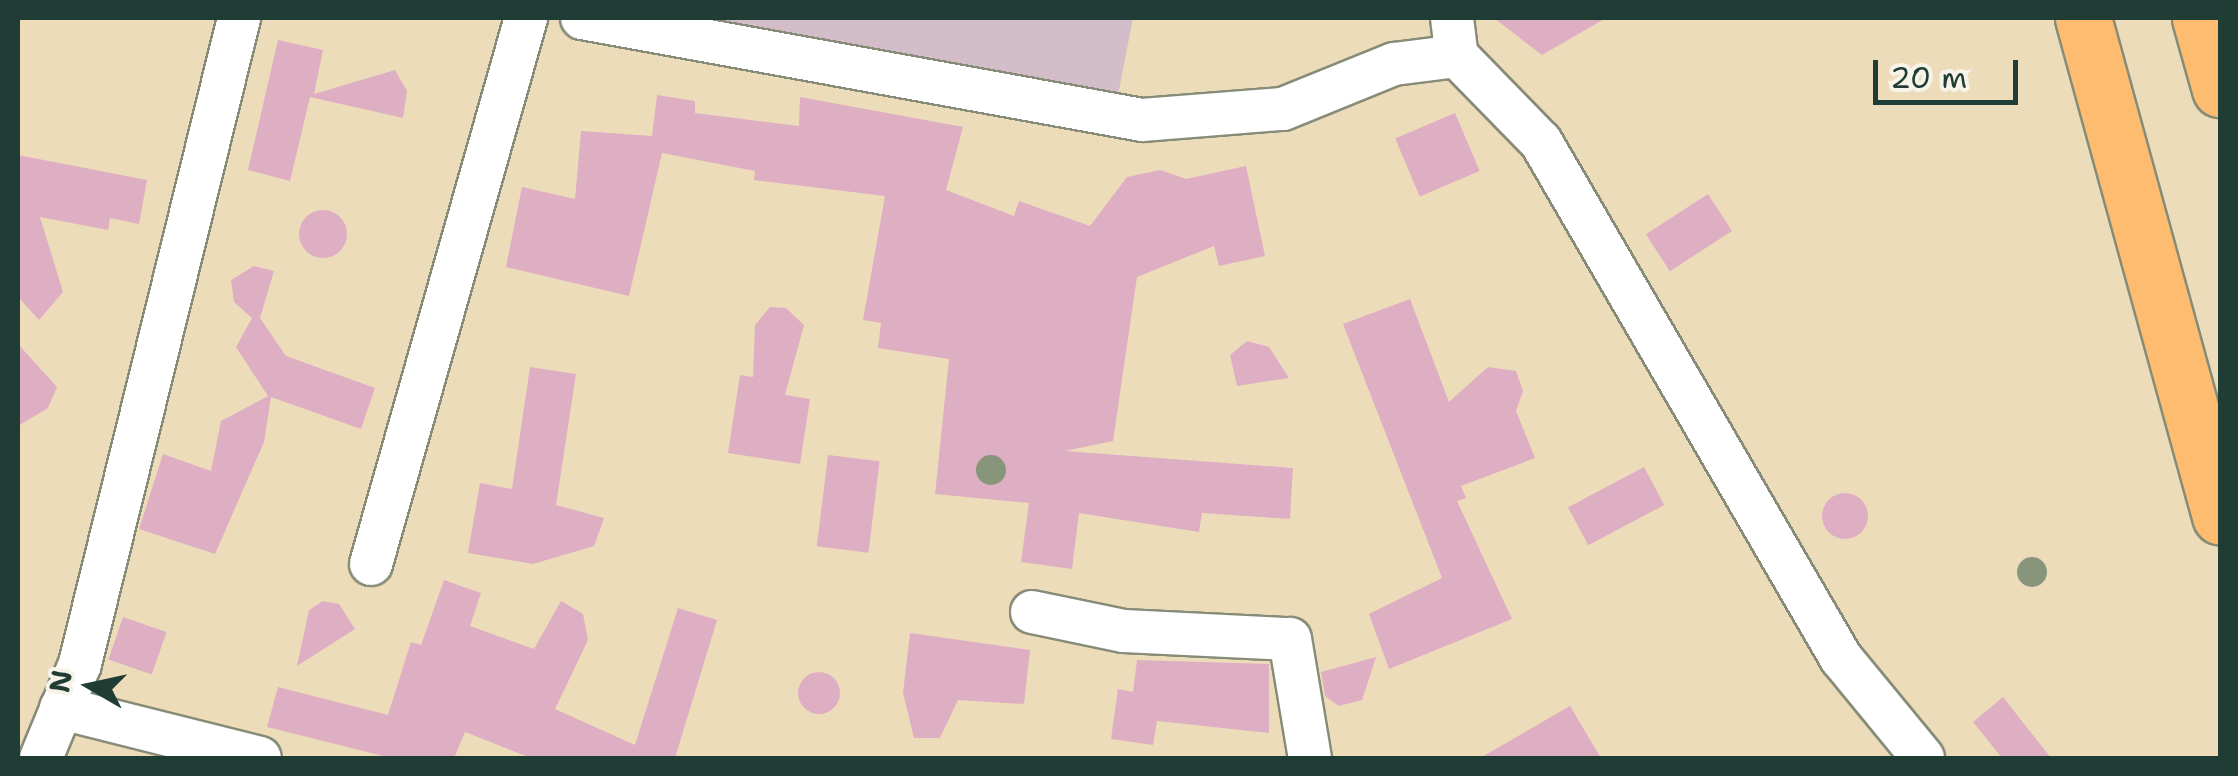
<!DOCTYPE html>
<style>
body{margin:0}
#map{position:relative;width:2238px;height:776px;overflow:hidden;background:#eddcba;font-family:"Shantell Sans",sans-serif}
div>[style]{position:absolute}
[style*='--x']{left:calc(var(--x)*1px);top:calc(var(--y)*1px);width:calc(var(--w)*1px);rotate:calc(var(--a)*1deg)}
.industrial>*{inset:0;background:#d2bdc8}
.building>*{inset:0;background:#deaec3;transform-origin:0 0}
.round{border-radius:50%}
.roads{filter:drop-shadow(2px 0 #868c77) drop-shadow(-2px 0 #868c77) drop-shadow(0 2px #868c77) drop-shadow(0 -2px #868c77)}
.minor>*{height:42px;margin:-21px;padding:0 21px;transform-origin:21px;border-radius:21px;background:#fff}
.primary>*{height:55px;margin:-27.5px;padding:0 27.5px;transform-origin:27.5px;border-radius:27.5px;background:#fdbc70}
.trees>*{width:30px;height:30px;margin:-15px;border-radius:50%;background:#87957a}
span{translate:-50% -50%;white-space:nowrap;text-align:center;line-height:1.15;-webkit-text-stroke:8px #f7f3e8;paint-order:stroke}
.frame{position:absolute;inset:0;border:20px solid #1f3d34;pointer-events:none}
.north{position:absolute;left:40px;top:636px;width:100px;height:100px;-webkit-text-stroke:8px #f7f3e8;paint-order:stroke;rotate:279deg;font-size:28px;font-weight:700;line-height:40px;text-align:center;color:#1f3d34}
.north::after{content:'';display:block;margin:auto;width:35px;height:45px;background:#1f3d34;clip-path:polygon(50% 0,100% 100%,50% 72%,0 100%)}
.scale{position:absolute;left:1873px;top:60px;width:145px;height:45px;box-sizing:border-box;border:5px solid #1f3d34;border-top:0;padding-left:12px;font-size:30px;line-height:35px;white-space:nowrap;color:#1f3d34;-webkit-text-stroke:8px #f7f3e8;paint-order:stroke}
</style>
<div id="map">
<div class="industrial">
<div style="clip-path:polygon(680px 18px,1133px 18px,1117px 100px)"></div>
</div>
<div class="building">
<div style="clip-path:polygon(1494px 18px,1606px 18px,1542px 55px)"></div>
<div style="clip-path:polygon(278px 40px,323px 50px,314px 94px,395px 70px,407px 91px,403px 118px,310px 97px,290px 181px,248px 170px)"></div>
<div style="clip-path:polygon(657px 95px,695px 101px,695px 113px,799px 126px,800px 97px,963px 127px,946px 190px,1014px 216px,1019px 201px,1090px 226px,1127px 177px,1160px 170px,1186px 179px,1246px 166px,1265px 256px,1219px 266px,1214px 246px,1137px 277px,1113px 441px,1065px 451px,1293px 468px,1290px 519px,1202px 513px,1199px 532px,1079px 513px,1072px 569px,1021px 562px,1029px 503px,935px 494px,949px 359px,878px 348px,881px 323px,863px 320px,885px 196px,754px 180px,755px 171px,662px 153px,629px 296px,506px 267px,522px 187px,575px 199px,581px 131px,652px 136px)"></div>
<div style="left:1455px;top:113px;width:63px;height:65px;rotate:67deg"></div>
<div style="clip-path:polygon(18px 155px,147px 180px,139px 224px,110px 218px,108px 230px,40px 217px,63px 292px,39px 320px,18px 297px)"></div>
<div style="left:1708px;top:194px;width:44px;height:74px;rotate:57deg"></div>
<div class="round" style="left:299px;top:210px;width:48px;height:48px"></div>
<div style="clip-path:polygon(254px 266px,274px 271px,260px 318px,286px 356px,375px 388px,361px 429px,271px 397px,264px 442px,215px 554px,139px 529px,163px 454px,211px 471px,221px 421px,268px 396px,236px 347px,252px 318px,234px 302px,231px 280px)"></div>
<div style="clip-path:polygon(1410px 299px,1449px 402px,1488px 367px,1516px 371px,1523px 391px,1516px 411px,1535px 458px,1461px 486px,1466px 498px,1457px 501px,1512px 619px,1389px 669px,1369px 614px,1442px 578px,1343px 324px)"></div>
<div style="clip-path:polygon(770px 307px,786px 308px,804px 325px,785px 395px,810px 399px,800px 464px,728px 453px,740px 375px,753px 377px,755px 325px)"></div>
<div style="clip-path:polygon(1247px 341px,1269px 347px,1289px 378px,1237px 386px,1230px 355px)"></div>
<div style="clip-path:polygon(18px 344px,57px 387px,48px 408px,18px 426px)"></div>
<div style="clip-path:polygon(530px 367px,576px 374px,556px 505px,604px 518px,594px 546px,533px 564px,468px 553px,480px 483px,512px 489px)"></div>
<div style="left:828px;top:455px;width:52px;height:92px;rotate:7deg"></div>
<div style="left:1644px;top:467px;width:43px;height:86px;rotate:62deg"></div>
<div class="round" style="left:1822px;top:493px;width:46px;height:46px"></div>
<div style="clip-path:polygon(444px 580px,481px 593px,470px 626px,534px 649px,561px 601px,583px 614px,588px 640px,555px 709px,635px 745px,678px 608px,717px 620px,675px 758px,531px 758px,465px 732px,454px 758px,391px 758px,267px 727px,278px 687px,388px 715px,411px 642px,421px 645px)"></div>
<div style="clip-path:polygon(323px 601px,339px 604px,355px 629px,297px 666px,309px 610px)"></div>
<div style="left:123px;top:617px;width:46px;height:45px;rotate:19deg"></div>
<div style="clip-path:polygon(910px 633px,1030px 650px,1024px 704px,958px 700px,940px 738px,914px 738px,903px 693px)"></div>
<div style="clip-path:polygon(1376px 657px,1362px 700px,1339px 706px,1325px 696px,1321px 672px)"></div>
<div style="clip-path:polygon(1137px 660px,1269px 664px,1269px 733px,1157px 721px,1153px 745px,1111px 739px,1118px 689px,1133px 692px)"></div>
<div class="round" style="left:798px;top:672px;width:42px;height:42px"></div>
<div style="clip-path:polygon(2003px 697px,2051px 758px,2002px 758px,1973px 722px)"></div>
<div style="clip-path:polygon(1570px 706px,1601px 758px,1480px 758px)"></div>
</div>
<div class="roads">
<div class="minor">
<div style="--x:582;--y:18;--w:569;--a:10.32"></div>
<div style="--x:1142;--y:120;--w:141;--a:-4.5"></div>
<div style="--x:1283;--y:109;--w:120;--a:-22.1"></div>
<div style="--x:1394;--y:64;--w:64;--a:-7.2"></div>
<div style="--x:1457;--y:56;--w:120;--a:45.7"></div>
<div style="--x:1541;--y:142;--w:597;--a:59.83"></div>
<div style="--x:1841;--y:658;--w:129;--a:50.6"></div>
<div style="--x:1452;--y:18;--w:38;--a:83"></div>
<div style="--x:371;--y:564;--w:568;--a:-74.15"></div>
<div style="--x:1032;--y:612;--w:94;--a:11.7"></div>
<div style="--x:1124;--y:631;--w:166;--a:2.8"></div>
<div style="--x:1290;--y:639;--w:121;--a:80.5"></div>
<div style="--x:61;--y:708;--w:205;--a:14.1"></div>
<div style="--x:41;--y:758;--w:102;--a:-67.5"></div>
<div style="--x:80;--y:664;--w:665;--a:-76.17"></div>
</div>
<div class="primary">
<div style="--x:2083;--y:18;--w:517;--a:74.62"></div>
<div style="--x:2200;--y:18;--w:74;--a:74.3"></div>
</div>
</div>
<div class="trees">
<div style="left:991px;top:470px"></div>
<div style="left:2032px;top:572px"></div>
</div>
<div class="frame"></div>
<div class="north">N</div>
<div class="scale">20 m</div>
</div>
